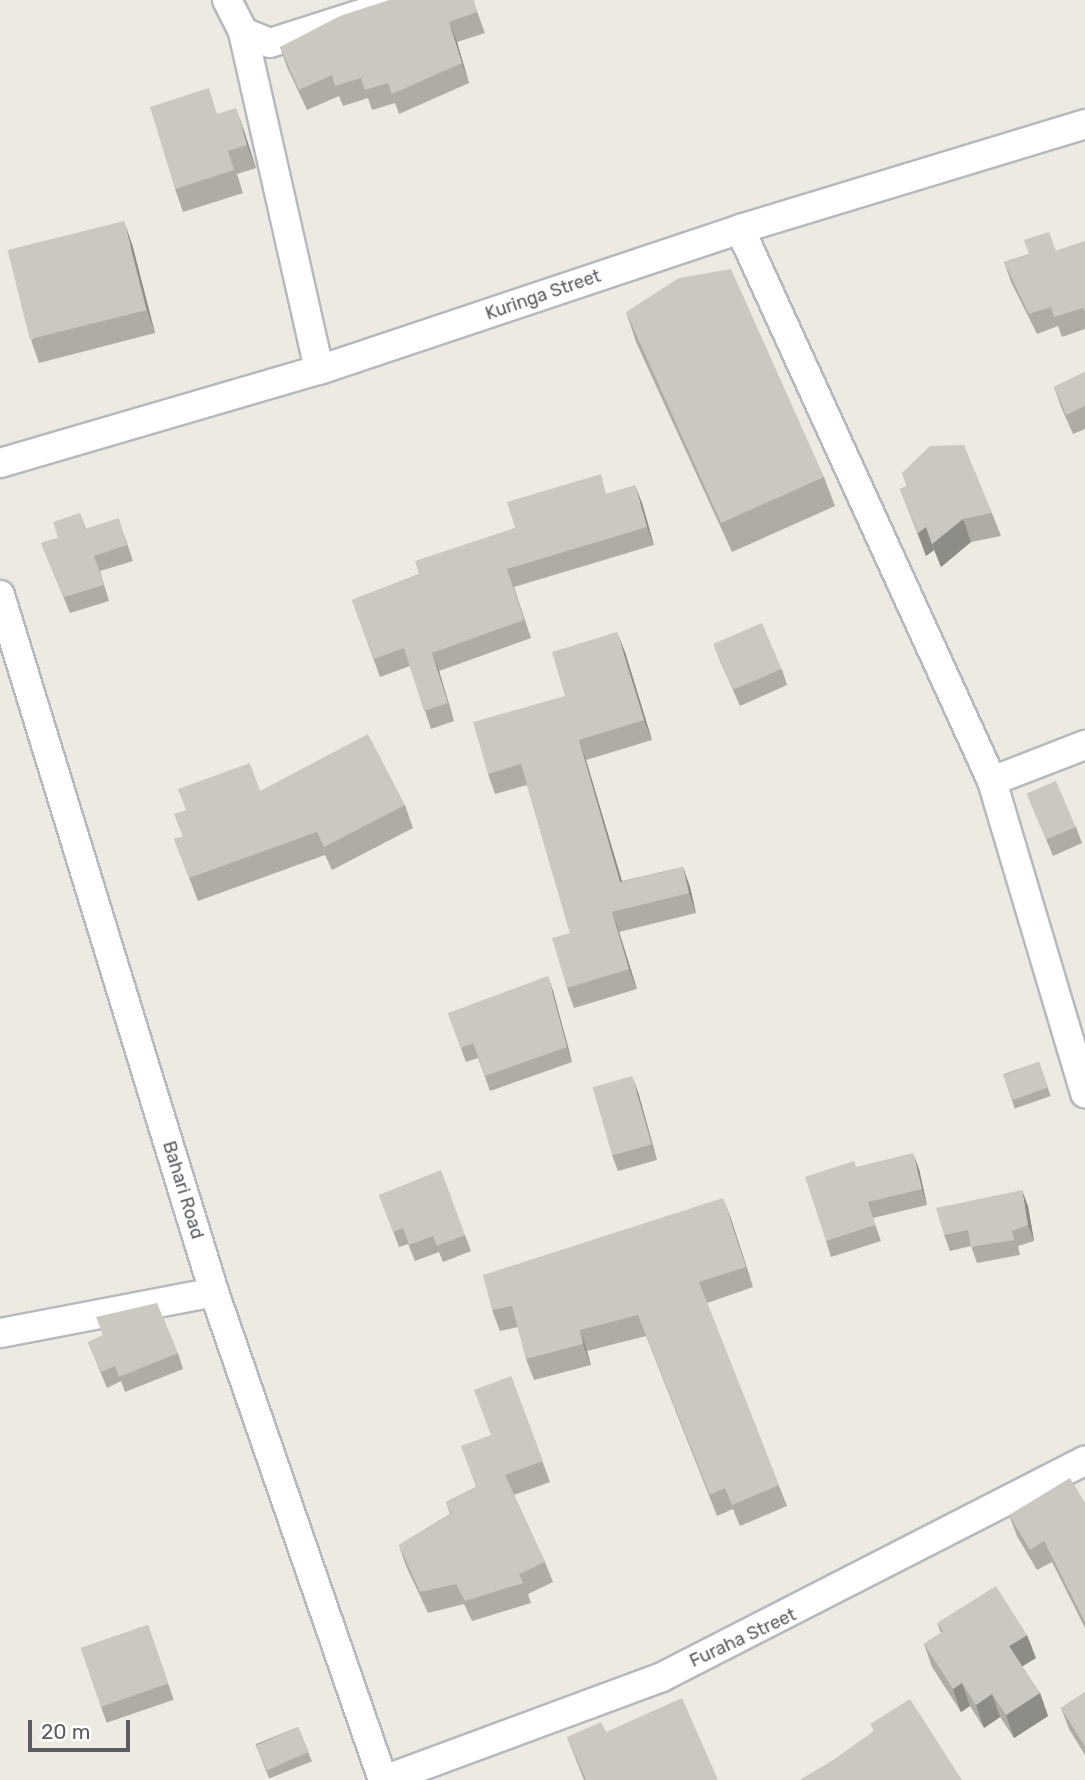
<!DOCTYPE html>
<style>
body{margin:0}
#map{position:relative;width:1085px;height:1780px;overflow:hidden;background:#edebe1;font-family:Rubik,sans-serif}
div>[style]{position:absolute}
[style*='--x']{left:calc(var(--x)*1px);top:calc(var(--y)*1px);width:calc(var(--w)*1px);rotate:calc(var(--a)*1deg)}
.roads{filter:drop-shadow(2px 0 #b6b9be) drop-shadow(-2px 0 #b6b9be) drop-shadow(0 2px #b6b9be) drop-shadow(0 -2px #b6b9be)}
.street>*{height:28px;margin:-14px;padding:0 14px;transform-origin:14px;border-radius:14px;background:#fff}
.wall>*{inset:0;background:#aeaca5;transform-origin:0 0}
.shaded-wall>*{inset:0;background:#8d8c86}
.building>*{inset:0;background:#cac8c0;transform-origin:0 0}
span{translate:-50% -50%;white-space:nowrap;text-align:center;line-height:1.15;-webkit-text-stroke:6px #fff;paint-order:stroke}
.street-label{font-size:18px;color:#595d62}
.scale{position:absolute;left:28px;top:1720px;width:102px;height:32px;box-sizing:border-box;border:4px solid #595d62;border-top:0;padding-left:9px;font-size:21px;line-height:24px;white-space:nowrap;color:#595d62;-webkit-text-stroke:5px #fff;paint-order:stroke}
</style>
<div id="map">
<div class="roads">
<div class="street">
<div style="--x:227;--y:0;--w:36;--a:63"></div>
<div style="--x:243;--y:32;--w:29;--a:22"></div>
<div style="--x:270;--y:43;--w:142;--a:-17.7"></div>
<div style="--x:243;--y:32;--w:346;--a:77.3"></div>
<div style="--x:740;--y:229;--w:607;--a:65.46"></div>
<div style="--x:992;--y:781;--w:326;--a:73.4"></div>
<div style="--x:0;--y:463;--w:332;--a:-16.3"></div>
<div style="--x:319;--y:370;--w:444;--a:-18.5"></div>
<div style="--x:740;--y:229;--w:361;--a:-16.9"></div>
<div style="--x:0;--y:595;--w:729;--a:72.93"></div>
<div style="--x:214;--y:1292;--w:516;--a:70.9"></div>
<div style="--x:992;--y:781;--w:100;--a:-21.2"></div>
<div style="--x:0;--y:1333;--w:218;--a:-10.8"></div>
<div style="--x:384;--y:1780;--w:296;--a:-20.3"></div>
<div style="--x:662;--y:1677;--w:475;--a:-27.1"></div>
</div>
</div>
<div class="wall">
<div style="clip-path:polygon(473px 0,485px 33px,457px 42px,469px 83px,399px 114px,395px 103px,372px 110px,368px 98px,343px 106px,339px 96px,307px 110px,287px 67px,280px 47px)"></div>
<div style="clip-path:polygon(218px 113px,244px 131px,256px 168px,237px 174px,243px 193px,183px 212px,175px 189px)"></div>
<div style="clip-path:polygon(1085px 241px,1085px 329px,1062px 337px,1058px 326px,1037px 334px,1011px 282px,1004px 262px,1029px 254px,1056px 251px)"></div>
<div style="clip-path:polygon(132px 244px,155px 333px,39px 363px,31px 340px)"></div>
<div style="clip-path:polygon(626px 312px,824px 477px,835px 506px,732px 552px,636px 342px)"></div>
<div style="clip-path:polygon(1085px 372px,1085px 429px,1073px 434px,1061px 407px,1054px 387px)"></div>
<div style="clip-path:polygon(902px 473px,992px 513px,1001px 536px,971px 542px,941px 567px,934px 550px,926px 556px,900px 489px,907px 486px)"></div>
<div style="clip-path:polygon(608px 494px,642px 503px,654px 545px,514px 587px,531px 638px,439px 671px,454px 721px,431px 729px,410px 666px,380px 677px,352px 600px,419px 574px,515px 528px)"></div>
<div style="clip-path:polygon(80px 513px,86px 529px,124px 534px,133px 561px,100px 571px,109px 601px,70px 613px,41px 543px,58px 538px)"></div>
<div style="clip-path:polygon(714px 645px,782px 669px,787px 685px,740px 706px,720px 661px)"></div>
<div style="clip-path:polygon(625px 652px,652px 740px,586px 760px,622px 881px,683px 867px,690px 887px,696px 913px,619px 932px,637px 989px,574px 1008px,567px 988px,570px 933px,527px 785px,495px 794px,488px 774px,565px 696px)"></div>
<div style="clip-path:polygon(260px 791px,405px 805px,413px 828px,332px 870px,325px 855px,198px 901px,174px 839px,182px 837px)"></div>
<div style="clip-path:polygon(1027px 794px,1076px 827px,1082px 843px,1053px 856px)"></div>
<div style="clip-path:polygon(553px 991px,572px 1062px,490px 1091px,478px 1058px,466px 1062px,448px 1013px)"></div>
<div style="left:1039px;top:1062px;width:36px;height:38px;rotate:71deg"></div>
<div style="clip-path:polygon(638px 1092px,657px 1160px,618px 1171px,612px 1155px)"></div>
<div style="clip-path:polygon(856px 1167px,919px 1169px,927px 1205px,873px 1218px,881px 1241px,831px 1257px,826px 1241px)"></div>
<div style="clip-path:polygon(379px 1195px,465px 1235px,471px 1251px,443px 1262px,439px 1252px,415px 1261px,408px 1244px,399px 1247px)"></div>
<div style="clip-path:polygon(1028px 1206px,1034px 1241px,1018px 1246px,1020px 1255px,977px 1263px,971px 1246px,950px 1251px,944px 1235px)"></div>
<div style="clip-path:polygon(731px 1219px,753px 1287px,707px 1303px,787px 1506px,740px 1526px,733px 1509px,717px 1516px,646px 1336px,587px 1351px,591px 1365px,534px 1380px,526px 1359px,518px 1327px,500px 1331px,492px 1310px)"></div>
<div style="clip-path:polygon(88px 1342px,178px 1353px,183px 1369px,125px 1392px,121px 1381px,107px 1388px)"></div>
<div style="clip-path:polygon(511px 1376px,550px 1482px,514px 1495px,545px 1562px,553px 1582px,528px 1594px,531px 1603px,472px 1621px,464px 1604px,428px 1613px,406px 1566px,399px 1545px,450px 1514px,446px 1502px,476px 1487px,491px 1435px)"></div>
<div style="clip-path:polygon(1085px 1503px,1085px 1628px,1052px 1562px,1037px 1570px,1017px 1536px,1009px 1515px)"></div>
<div style="clip-path:polygon(937px 1623px,1036px 1658px,1022px 1666px,1040px 1693px,1048px 1716px,1014px 1738px,1000px 1717px,984px 1728px,970px 1706px,961px 1712px,932px 1667px,924px 1644px,941px 1633px)"></div>
<div style="left:148px;top:1625px;width:79px;height:71px;rotate:71deg"></div>
<div style="clip-path:polygon(1085px 1692px,1085px 1755px,1069px 1729px,1061px 1708px)"></div>
<div style="left:298px;top:1727px;width:37px;height:46px;rotate:68deg"></div>
<div style="clip-path:polygon(606px 1732px,718px 1780px,584px 1780px,567px 1737px)"></div>
</div>
<div class="shaded-wall">
<div style="clip-path:polygon(449px 22px,457px 42px,469px 83px,462px 63px)"></div>
<div style="clip-path:polygon(236px 108px,244px 131px,256px 168px,247px 145px)"></div>
<div style="clip-path:polygon(124px 221px,132px 244px,155px 333px,147px 310px)"></div>
<div style="clip-path:polygon(635px 485px,642px 503px,654px 545px,647px 527px)"></div>
<div style="clip-path:polygon(963px 519px,971px 542px,941px 567px,932px 544px)"></div>
<div style="clip-path:polygon(926px 527px,934px 550px,926px 556px,918px 533px)"></div>
<div style="clip-path:polygon(617px 632px,625px 652px,652px 740px,644px 720px)"></div>
<div style="clip-path:polygon(432px 653px,439px 671px,454px 721px,448px 703px)"></div>
<div style="clip-path:polygon(579px 740px,586px 760px,628px 902px,620px 882px)"></div>
<div style="clip-path:polygon(683px 867px,690px 887px,696px 913px,689px 893px)"></div>
<div style="clip-path:polygon(612px 912px,619px 932px,637px 989px,629px 969px)"></div>
<div style="clip-path:polygon(548px 976px,553px 991px,572px 1062px,567px 1047px)"></div>
<div style="clip-path:polygon(632px 1076px,638px 1092px,657px 1160px,652px 1144px)"></div>
<div style="clip-path:polygon(913px 1153px,919px 1169px,927px 1205px,922px 1189px)"></div>
<div style="clip-path:polygon(1022px 1190px,1028px 1206px,1034px 1241px,1028px 1225px)"></div>
<div style="clip-path:polygon(723px 1198px,731px 1219px,753px 1287px,746px 1267px)"></div>
<div style="clip-path:polygon(580px 1330px,587px 1351px,591px 1365px,583px 1344px)"></div>
<div style="clip-path:polygon(1027px 1635px,1036px 1658px,1018px 1669px,1009px 1646px)"></div>
<div style="clip-path:polygon(962px 1683px,970px 1706px,961px 1712px,953px 1689px)"></div>
<div style="clip-path:polygon(1040px 1693px,1048px 1716px,1014px 1738px,1006px 1715px)"></div>
<div style="clip-path:polygon(992px 1694px,1000px 1717px,984px 1728px,976px 1705px)"></div>
</div>
<div class="building">
<div style="clip-path:polygon(389px 0,473px 0,477px 12px,449px 22px,462px 63px,392px 94px,388px 83px,365px 90px,361px 78px,335px 86px,332px 75px,299px 90px,280px 47px,340px 16px)"></div>
<div style="clip-path:polygon(209px 88px,217px 114px,236px 108px,247px 145px,228px 151px,234px 170px,175px 189px,150px 107px)"></div>
<div style="left:124px;top:221px;width:92px;height:120px;rotate:76deg"></div>
<div style="clip-path:polygon(1049px 232px,1056px 251px,1085px 241px,1085px 312px,1083px 308px,1054px 317px,1051px 307px,1029px 314px,1004px 262px,1029px 254px,1024px 240px)"></div>
<div style="clip-path:polygon(731px 269px,824px 477px,721px 523px,626px 312px,679px 278px)"></div>
<div style="clip-path:polygon(1085px 372px,1085px 406px,1066px 415px,1054px 387px)"></div>
<div style="clip-path:polygon(964px 445px,992px 513px,963px 519px,932px 544px,926px 527px,918px 533px,900px 489px,908px 486px,902px 473px,930px 446px)"></div>
<div style="clip-path:polygon(601px 474px,606px 494px,635px 485px,647px 527px,507px 569px,524px 620px,432px 653px,448px 703px,424px 711px,404px 648px,374px 659px,352px 600px,419px 574px,415px 561px,515px 528px,507px 502px)"></div>
<div style="clip-path:polygon(80px 513px,85px 529px,119px 518px,127px 545px,94px 556px,104px 585px,64px 597px,41px 543px,58px 538px,53px 522px)"></div>
<div style="left:762px;top:623px;width:50px;height:53px;rotate:67deg"></div>
<div style="clip-path:polygon(617px 632px,644px 720px,579px 740px,620px 882px,683px 867px,689px 893px,612px 912px,629px 969px,567px 988px,552px 938px,570px 933px,521px 764px,488px 774px,473px 722px,565px 696px,552px 652px)"></div>
<div style="clip-path:polygon(368px 734px,405px 805px,324px 847px,317px 832px,189px 878px,174px 839px,183px 837px,174px 814px,186px 810px,178px 789px,250px 763px,260px 791px)"></div>
<div style="left:1056px;top:781px;width:50px;height:32px;rotate:67deg"></div>
<div style="clip-path:polygon(548px 976px,567px 1047px,485px 1076px,473px 1043px,461px 1048px,448px 1013px)"></div>
<div style="left:1039px;top:1062px;width:27px;height:38px;rotate:70deg"></div>
<div style="left:632px;top:1076px;width:71px;height:41px;rotate:74deg"></div>
<div style="clip-path:polygon(913px 1153px,922px 1189px,868px 1202px,875px 1225px,826px 1241px,805px 1177px,854px 1161px,856px 1167px)"></div>
<div style="clip-path:polygon(441px 1170px,465px 1235px,437px 1246px,433px 1236px,409px 1245px,403px 1228px,393px 1232px,379px 1195px)"></div>
<div style="clip-path:polygon(1022px 1190px,1028px 1225px,1012px 1231px,1014px 1240px,971px 1247px,968px 1230px,944px 1235px,936px 1208px)"></div>
<div style="clip-path:polygon(723px 1198px,746px 1267px,699px 1282px,779px 1485px,732px 1505px,725px 1488px,710px 1495px,638px 1315px,580px 1330px,583px 1344px,526px 1359px,512px 1306px,492px 1310px,483px 1275px)"></div>
<div style="clip-path:polygon(157px 1303px,178px 1353px,119px 1377px,115px 1366px,101px 1372px,88px 1342px,103px 1335px,96px 1317px)"></div>
<div style="clip-path:polygon(511px 1376px,543px 1461px,505px 1475px,545px 1562px,519px 1574px,523px 1583px,465px 1601px,456px 1584px,420px 1592px,399px 1545px,451px 1514px,446px 1502px,476px 1487px,461px 1446px,491px 1435px,474px 1390px)"></div>
<div style="clip-path:polygon(1070px 1478px,1085px 1503px,1085px 1622px,1044px 1541px,1030px 1550px,1009px 1515px)"></div>
<div style="clip-path:polygon(996px 1586px,1027px 1635px,1009px 1646px,1040px 1693px,1006px 1715px,992px 1694px,976px 1705px,962px 1683px,953px 1689px,924px 1644px,943px 1631px,937px 1623px)"></div>
<div style="left:148px;top:1625px;width:62px;height:71px;rotate:71deg"></div>
<div style="clip-path:polygon(1085px 1692px,1085px 1747px,1061px 1708px)"></div>
<div style="clip-path:polygon(682px 1698px,718px 1780px,586px 1780px,567px 1737px,601px 1722px,606px 1732px)"></div>
<div style="clip-path:polygon(910px 1699px,962px 1780px,800px 1780px,833px 1760px,874px 1731px,870px 1724px)"></div>
<div style="left:298px;top:1727px;width:27px;height:46px;rotate:66deg"></div>
</div>
<div class="street-label">
<span style="left:543px;top:295px;rotate:-19deg">Kuringa Street</span>
<span style="left:183px;top:1190px;rotate:73deg">Bahari Road</span>
<span style="left:743px;top:1638px;rotate:-25deg">Furaha Street</span>
</div>
<div class="scale">20 m</div>
</div>
